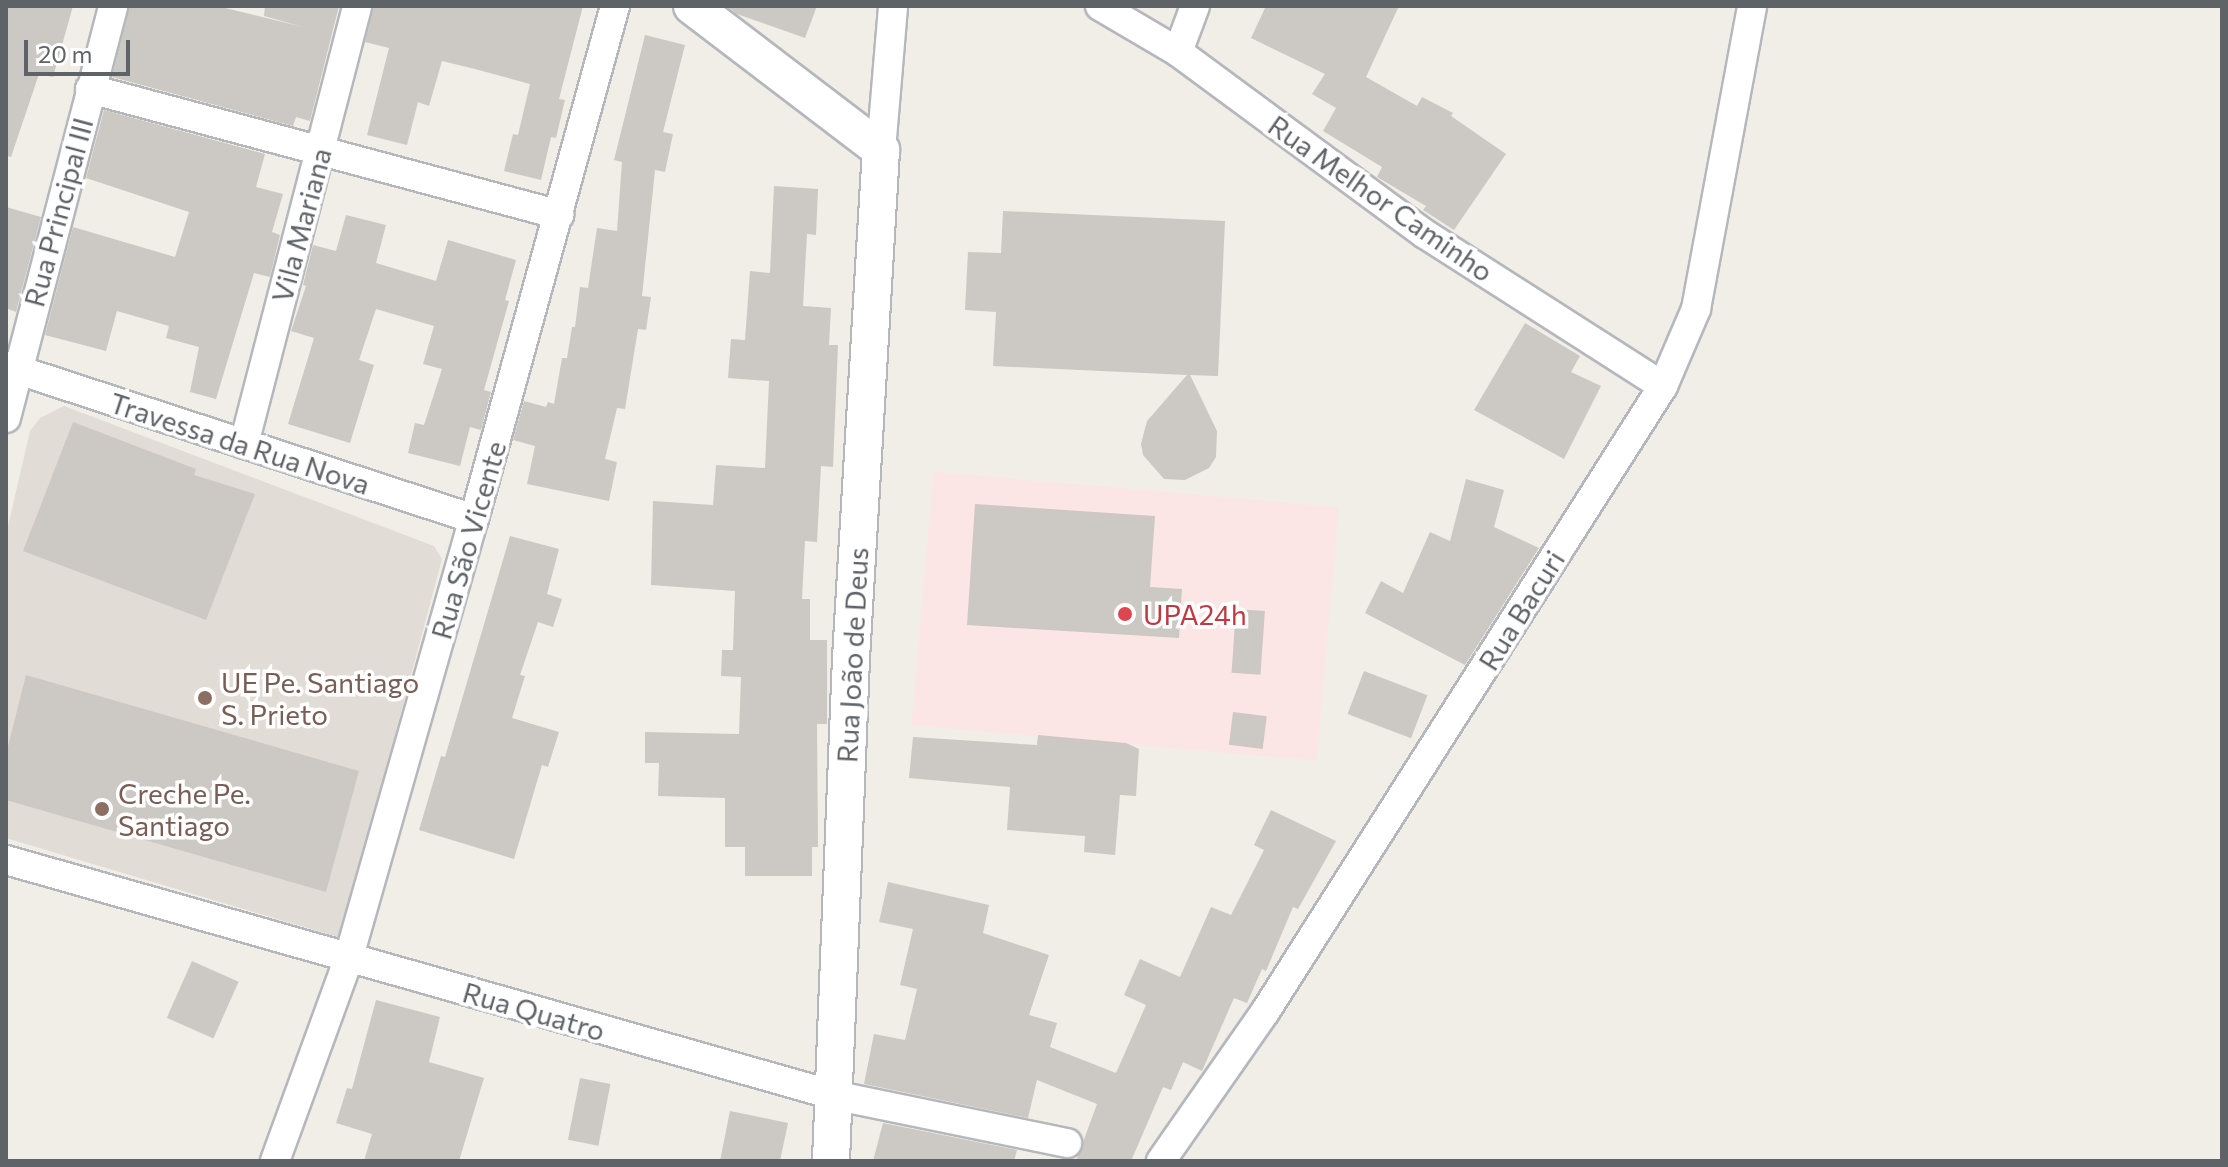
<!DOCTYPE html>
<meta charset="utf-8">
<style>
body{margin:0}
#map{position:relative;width:2228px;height:1167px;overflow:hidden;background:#f1ede7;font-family:Commissioner,sans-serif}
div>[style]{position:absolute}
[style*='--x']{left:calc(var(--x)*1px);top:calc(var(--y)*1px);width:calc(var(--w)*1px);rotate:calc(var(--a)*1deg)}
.education>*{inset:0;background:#e1dcd5}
.medical>*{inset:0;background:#fce5e5;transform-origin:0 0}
.building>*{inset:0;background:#ccc8c3;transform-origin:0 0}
.roads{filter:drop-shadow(2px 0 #b4b8bc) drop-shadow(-2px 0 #b4b8bc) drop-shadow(0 2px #b4b8bc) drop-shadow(0 -2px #b4b8bc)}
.minor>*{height:28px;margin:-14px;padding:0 14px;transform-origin:14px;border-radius:14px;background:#fff}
.tertiary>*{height:36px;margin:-18px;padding:0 18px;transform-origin:18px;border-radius:18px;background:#fff}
.dots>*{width:22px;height:22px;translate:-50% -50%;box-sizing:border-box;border:4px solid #fff;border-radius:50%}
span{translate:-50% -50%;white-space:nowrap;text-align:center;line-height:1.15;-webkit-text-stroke:7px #fff;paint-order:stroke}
.street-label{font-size:28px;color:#5e6367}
.health-label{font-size:28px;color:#be3a42}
.left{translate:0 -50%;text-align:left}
.education-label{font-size:28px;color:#785e54}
.frame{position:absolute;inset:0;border:8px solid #5e6367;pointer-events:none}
.scale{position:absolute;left:24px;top:40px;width:106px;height:36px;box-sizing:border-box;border:4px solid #5e6367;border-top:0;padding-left:10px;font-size:24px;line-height:28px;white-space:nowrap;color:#5e6367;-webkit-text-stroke:6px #fff;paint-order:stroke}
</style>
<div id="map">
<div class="education">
<div style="clip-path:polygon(64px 406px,434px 546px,442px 559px,341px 938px,6px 838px,6px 535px,30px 431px,40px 418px)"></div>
</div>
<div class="medical">
<div style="left:934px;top:472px;width:406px;height:254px;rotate:5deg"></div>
</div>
<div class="building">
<div style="clip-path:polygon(6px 6px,73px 6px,53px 77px,39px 74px,11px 157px,6px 156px)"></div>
<div style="clip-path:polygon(130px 6px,217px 6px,303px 27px,264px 16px,265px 6px,339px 6px,310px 121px,296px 117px,293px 126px,112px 77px)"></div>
<div style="clip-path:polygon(374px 6px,583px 6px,559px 99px,565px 100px,556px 138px,551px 137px,541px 180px,504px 171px,513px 134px,518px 135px,530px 84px,475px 69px,442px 61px,429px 106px,418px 102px,407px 145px,367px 135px,389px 48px,365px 42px)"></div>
<div style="clip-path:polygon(727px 6px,817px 6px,805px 38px,737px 14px)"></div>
<div style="clip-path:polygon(1266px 6px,1399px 6px,1366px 77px,1417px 106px,1422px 97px,1453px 113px,1451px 116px,1506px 154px,1454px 230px,1423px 210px,1426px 206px,1377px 177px,1382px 167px,1323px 131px,1336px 108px,1312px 94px,1325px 74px,1251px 38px)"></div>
<div style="clip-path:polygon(645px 35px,685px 45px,663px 132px,673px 134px,665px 172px,655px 170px,642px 296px,651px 297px,646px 330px,638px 329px,625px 409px,617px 408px,605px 459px,617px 462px,609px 501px,527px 484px,535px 446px,513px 440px,524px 401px,546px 407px,548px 402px,554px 404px,562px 358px,567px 358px,572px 327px,575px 327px,580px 287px,588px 288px,597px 228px,617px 231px,622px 162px,614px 160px)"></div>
<div style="clip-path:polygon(104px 110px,265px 154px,256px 187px,283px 194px,272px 232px,280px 235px,270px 277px,254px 273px,216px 399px,190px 392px,199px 347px,166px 338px,169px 326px,117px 311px,106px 351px,45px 335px,73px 227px,175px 257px,189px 212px,86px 178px)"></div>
<div style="clip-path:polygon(774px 186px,818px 189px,816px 235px,807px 234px,803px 306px,831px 308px,829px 345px,838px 345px,833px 467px,821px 466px,817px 542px,805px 541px,802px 599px,810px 599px,810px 640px,827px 640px,827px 724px,817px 724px,818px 847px,812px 847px,812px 876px,745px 876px,745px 847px,725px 847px,725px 798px,658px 796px,659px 763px,645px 763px,645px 732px,739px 734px,741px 677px,721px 676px,722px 650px,733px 650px,735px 591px,651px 585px,653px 501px,713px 505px,716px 465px,765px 468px,769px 381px,728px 378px,731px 339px,745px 340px,750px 271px,770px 273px)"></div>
<div style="clip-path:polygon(6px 207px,41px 217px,16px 312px,6px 308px)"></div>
<div style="clip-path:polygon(1003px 211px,1225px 221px,1218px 376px,1190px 375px,1217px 431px,1216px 457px,1209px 468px,1185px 480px,1164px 479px,1143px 455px,1141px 444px,1147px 421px,1187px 375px,993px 366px,996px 312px,965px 310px,968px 252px,1001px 253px)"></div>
<div style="clip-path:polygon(346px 215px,386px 225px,376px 263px,436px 281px,448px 240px,516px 260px,505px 300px,509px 301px,484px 390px,491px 392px,481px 430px,470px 427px,460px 466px,408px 453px,415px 423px,424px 425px,442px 369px,423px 364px,434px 326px,376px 309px,359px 360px,374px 365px,350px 443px,288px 424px,314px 338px,291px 331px,306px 286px,303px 285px,313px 245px,336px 251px)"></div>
<div style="clip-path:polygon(1525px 323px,1580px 356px,1571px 372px,1601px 386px,1564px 459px,1474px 410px)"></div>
<div style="clip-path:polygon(73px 422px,196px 469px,194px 475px,255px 494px,206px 620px,23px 551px)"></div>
<div style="clip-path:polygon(1466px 479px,1504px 490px,1494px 527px,1539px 548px,1465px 665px,1365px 613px,1381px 581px,1403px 593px,1430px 532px,1450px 541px)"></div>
<div style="clip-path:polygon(975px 504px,1155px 516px,1150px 587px,1182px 589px,1179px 638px,967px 625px)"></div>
<div style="clip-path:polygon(510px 536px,559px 549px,547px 594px,562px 599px,553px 627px,538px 622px,520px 675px,525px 676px,512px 718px,559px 732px,548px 767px,542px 765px,514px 859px,419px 830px,441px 756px,445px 757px)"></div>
<div style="left:1236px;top:609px;width:29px;height:64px;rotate:4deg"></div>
<div style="left:1364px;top:671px;width:68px;height:46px;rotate:21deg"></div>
<div style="clip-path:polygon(26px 675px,359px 771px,326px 892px,6px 800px,6px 754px)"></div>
<div style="left:1233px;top:712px;width:34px;height:33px;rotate:7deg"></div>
<div style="clip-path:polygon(1038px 735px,1126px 743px,1139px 749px,1136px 796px,1120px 795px,1115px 855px,1084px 852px,1085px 836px,1007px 830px,1010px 787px,909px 778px,913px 737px,1037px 745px)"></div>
<div style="clip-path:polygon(1271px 810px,1336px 841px,1298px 909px,1293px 907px,1266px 971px,1262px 969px,1247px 1003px,1234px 998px,1202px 1071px,1183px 1062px,1171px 1090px,1163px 1087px,1131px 1161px,1076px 1161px,1097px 1104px,1037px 1080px,1028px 1118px,864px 1084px,874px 1034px,905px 1040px,917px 989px,900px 985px,913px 929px,879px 922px,888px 882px,989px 905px,983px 933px,1049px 955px,1029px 1015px,1057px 1023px,1050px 1047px,1116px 1073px,1146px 1005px,1124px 995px,1140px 959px,1180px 977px,1211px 907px,1231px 915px,1264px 850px,1254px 845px)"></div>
<div style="left:192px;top:961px;width:51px;height:62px;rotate:24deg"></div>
<div style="clip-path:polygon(376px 1000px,440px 1017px,429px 1062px,484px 1078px,459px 1161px,364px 1161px,372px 1134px,336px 1123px,347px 1088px,352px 1089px)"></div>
<div style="left:580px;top:1078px;width:31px;height:63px;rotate:11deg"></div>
<div style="clip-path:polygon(730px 1111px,788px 1123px,780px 1161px,720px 1161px)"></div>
<div style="clip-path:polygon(883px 1123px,1017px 1150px,1014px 1161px,873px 1161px)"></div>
</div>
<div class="roads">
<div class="minor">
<div style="--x:1100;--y:6;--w:91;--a:30.5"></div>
<div style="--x:1178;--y:52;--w:307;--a:36.4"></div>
<div style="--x:1425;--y:234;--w:282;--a:32.6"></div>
<div style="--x:1178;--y:52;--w:49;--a:-69.7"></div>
<div style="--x:90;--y:89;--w:486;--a:15"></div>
<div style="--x:881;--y:150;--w:144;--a:-85.2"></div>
<div style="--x:6;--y:366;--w:492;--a:18.1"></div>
<div style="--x:6;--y:418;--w:426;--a:-75.4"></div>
<div style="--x:244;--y:444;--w:452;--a:-75.5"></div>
<div style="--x:6;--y:860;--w:860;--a:15.86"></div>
<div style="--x:833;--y:1095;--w:239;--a:11.6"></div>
<div style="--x:275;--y:1161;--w:214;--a:-70"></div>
<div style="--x:348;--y:960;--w:459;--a:-74.1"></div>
<div style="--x:474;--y:519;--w:532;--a:-74.63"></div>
<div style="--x:1161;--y:1161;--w:182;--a:-55.1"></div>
<div style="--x:1265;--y:1012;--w:742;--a:-57.55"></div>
<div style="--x:1663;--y:386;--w:84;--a:-66.8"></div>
<div style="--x:1696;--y:309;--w:308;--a:-79.5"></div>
</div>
<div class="tertiary">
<div style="--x:692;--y:6;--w:238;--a:37.3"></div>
<div style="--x:881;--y:150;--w:509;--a:93.38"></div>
<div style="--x:851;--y:658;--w:503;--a:92.28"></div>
</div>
</div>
<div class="dots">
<div style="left:1125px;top:614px;background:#e0444e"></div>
<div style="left:205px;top:698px;background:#8d6e63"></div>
<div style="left:102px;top:809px;background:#8d6e63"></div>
</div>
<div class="street-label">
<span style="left:1381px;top:198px;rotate:35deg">Rua Melhor Caminho</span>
<span style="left:58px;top:212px;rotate:-75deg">Rua Principal III</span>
<span style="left:301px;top:225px;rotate:-75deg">Vila Mariana</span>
<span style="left:240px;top:443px;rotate:18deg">Travessa da Rua Nova</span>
<span style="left:468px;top:540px;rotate:-74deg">Rua São Vicente</span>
<span style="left:1521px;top:610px;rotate:-58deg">Rua Bacuri</span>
<span style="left:852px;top:655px;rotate:-87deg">Rua João de Deus</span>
<span style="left:534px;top:1011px;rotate:16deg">Rua Quatro</span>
</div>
<div class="health-label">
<span class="left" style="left:1143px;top:614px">UPA24h</span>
</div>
<div class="education-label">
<span class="left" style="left:221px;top:698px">UE Pe. Santiago<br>S. Prieto</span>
<span class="left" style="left:118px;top:809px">Creche Pe.<br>Santiago</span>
</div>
<div class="frame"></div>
<div class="scale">20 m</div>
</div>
